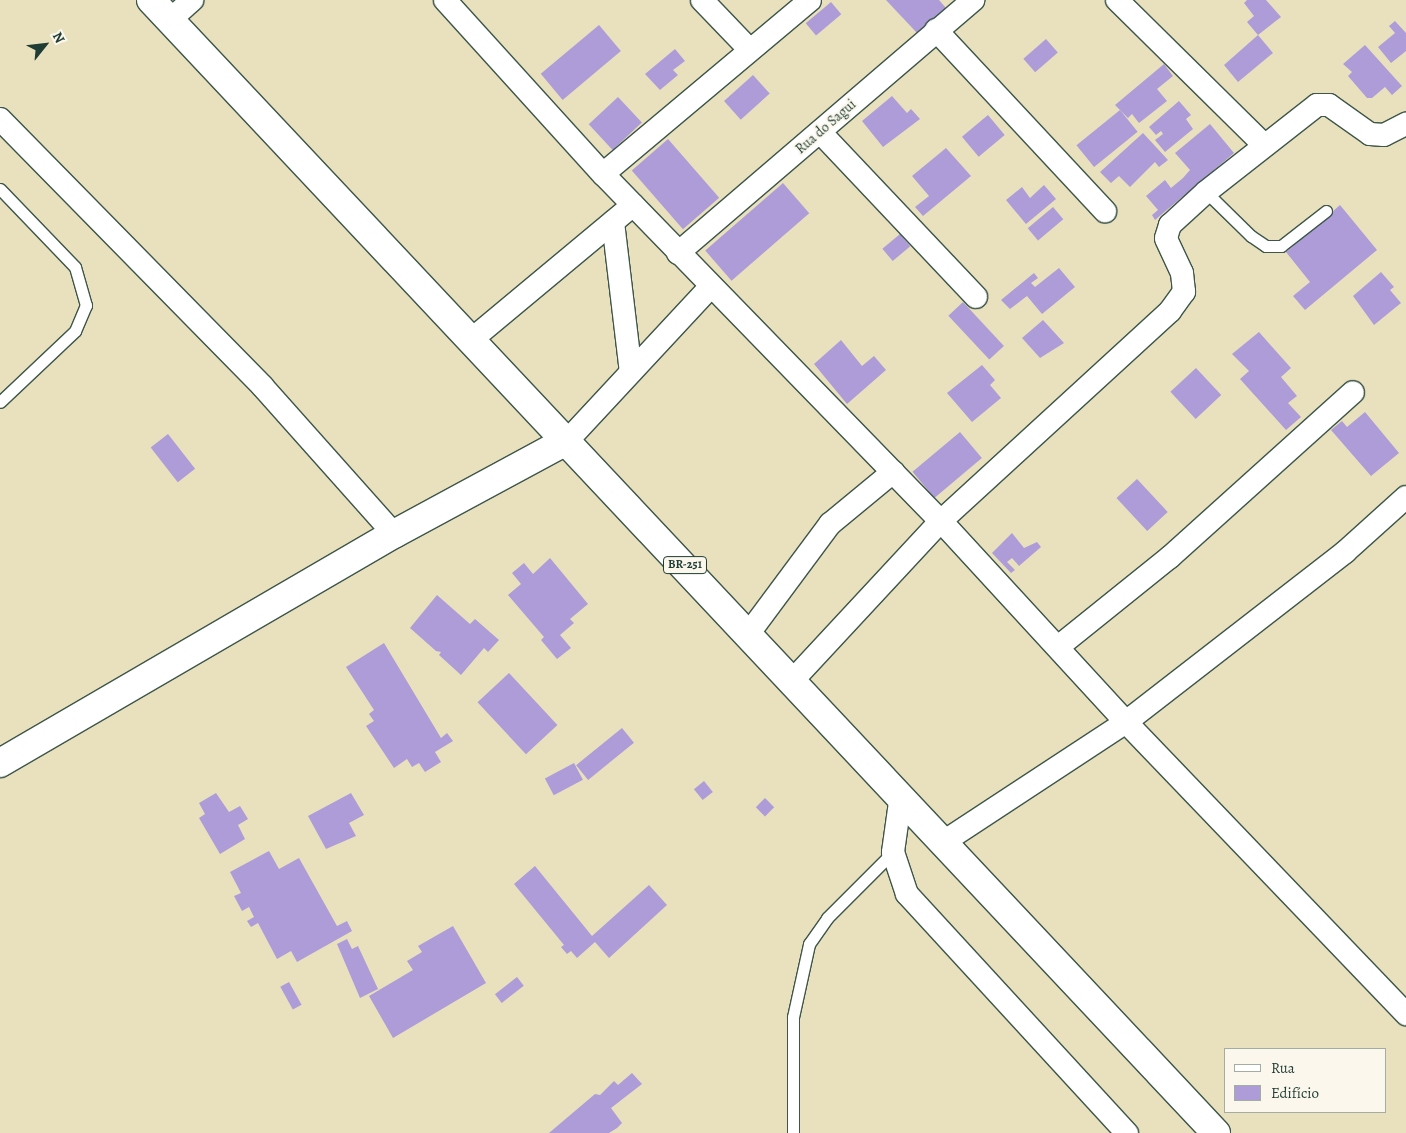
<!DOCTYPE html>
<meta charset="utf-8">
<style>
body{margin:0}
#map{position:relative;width:1406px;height:1133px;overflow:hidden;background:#e9e1be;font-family:Alegreya,serif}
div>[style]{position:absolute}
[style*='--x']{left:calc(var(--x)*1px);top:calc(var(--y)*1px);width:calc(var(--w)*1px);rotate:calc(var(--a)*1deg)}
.building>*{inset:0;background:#ad9cd8;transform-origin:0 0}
.roads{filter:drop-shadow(1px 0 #3d5649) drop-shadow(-1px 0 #3d5649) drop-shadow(0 1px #3d5649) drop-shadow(0 -1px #3d5649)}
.service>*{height:11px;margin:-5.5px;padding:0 5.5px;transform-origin:5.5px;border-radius:5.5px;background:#fff}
.minor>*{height:22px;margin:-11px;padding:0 11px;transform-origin:11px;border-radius:11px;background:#fff}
.tertiary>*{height:28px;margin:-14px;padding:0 14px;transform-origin:14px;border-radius:14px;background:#fff}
.primary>*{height:28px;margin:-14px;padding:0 14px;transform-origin:14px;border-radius:14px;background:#fff}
span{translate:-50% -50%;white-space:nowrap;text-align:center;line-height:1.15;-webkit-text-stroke:4px #fbf7ec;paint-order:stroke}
.shield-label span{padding:1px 4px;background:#fbf7ec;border:1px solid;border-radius:4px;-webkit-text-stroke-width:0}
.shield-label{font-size:12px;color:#1f3d34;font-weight:700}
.street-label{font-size:14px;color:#1f3d34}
.legend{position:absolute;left:1224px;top:1048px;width:162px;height:65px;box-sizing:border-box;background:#fbf7ec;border:1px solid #a3ada2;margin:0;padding:6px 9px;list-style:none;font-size:15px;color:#1f3d34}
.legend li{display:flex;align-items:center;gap:10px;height:25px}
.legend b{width:25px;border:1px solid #a3ada2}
.north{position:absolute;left:20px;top:20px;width:50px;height:50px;-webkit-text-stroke:4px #fbf7ec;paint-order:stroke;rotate:61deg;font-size:14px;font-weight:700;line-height:20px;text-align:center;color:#1f3d34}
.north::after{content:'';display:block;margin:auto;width:18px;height:22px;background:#1f3d34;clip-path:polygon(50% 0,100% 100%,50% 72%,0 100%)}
</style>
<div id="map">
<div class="building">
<div style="clip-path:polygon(886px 0,939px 0,946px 8px,917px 33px)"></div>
<div style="clip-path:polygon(1247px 0,1266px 0,1281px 17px,1258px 35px,1273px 53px,1238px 82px,1224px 65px,1258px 35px,1247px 22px,1254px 16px,1244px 3px)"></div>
<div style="left:831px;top:2px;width:16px;height:33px;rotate:50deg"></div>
<div style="clip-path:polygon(1395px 21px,1406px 33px,1406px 51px,1391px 63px,1378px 47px,1395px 33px,1389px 26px)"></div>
<div style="left:599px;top:25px;width:34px;height:76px;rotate:50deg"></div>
<div style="left:1046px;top:39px;width:18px;height:30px;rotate:49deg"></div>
<div style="clip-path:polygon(1365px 45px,1402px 86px,1392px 95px,1385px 87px,1372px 98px,1367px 98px,1348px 76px,1352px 72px,1343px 64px)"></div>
<div style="clip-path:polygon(675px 49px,685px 61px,673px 70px,678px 75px,660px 90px,645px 74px)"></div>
<div style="clip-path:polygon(1164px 64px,1173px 76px,1157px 89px,1167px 101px,1139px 123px,1132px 114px,1128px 118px,1115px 105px)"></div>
<div style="left:753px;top:75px;width:25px;height:39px;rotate:48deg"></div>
<div style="clip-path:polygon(892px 96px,907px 113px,911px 109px,920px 119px,883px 147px,862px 121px)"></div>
<div style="left:618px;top:97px;width:35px;height:40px;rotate:47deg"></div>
<div style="clip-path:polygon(1179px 101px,1191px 115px,1186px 119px,1193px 129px,1165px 152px,1155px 140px,1163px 134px,1161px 131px,1156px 135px,1149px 127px)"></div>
<div style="left:1120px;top:110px;width:28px;height:56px;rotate:51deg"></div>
<div style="left:988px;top:115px;width:26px;height:34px;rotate:50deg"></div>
<div style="clip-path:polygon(1210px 124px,1234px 153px,1155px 220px,1152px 215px,1158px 210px,1146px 196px,1165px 180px,1171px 188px,1183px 178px,1190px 170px,1175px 153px)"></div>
<div style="clip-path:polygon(1143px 133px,1168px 160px,1159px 167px,1155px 162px,1130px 187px,1119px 176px,1111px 183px,1100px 172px)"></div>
<div style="left:668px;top:139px;width:78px;height:48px;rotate:49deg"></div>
<div style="clip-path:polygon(946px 148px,971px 176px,923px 216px,915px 207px,929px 196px,912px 176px)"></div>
<div style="left:783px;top:183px;width:40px;height:103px;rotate:49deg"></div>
<div style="clip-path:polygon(1044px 185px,1056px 199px,1026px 224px,1006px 200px,1022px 187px,1030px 198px)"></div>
<div style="clip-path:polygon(1340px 205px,1377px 250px,1305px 310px,1293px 296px,1310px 282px,1286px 252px)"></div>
<div style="left:1053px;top:207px;width:16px;height:33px;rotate:50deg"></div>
<div style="left:900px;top:234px;width:16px;height:23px;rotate:50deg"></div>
<div style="clip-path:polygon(1059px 268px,1075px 287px,1042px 314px,1027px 296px,1010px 309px,1001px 300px,1034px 273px,1038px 278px,1031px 283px,1035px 287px)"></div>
<div style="clip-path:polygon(1381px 272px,1394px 287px,1390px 290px,1401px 303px,1374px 325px,1353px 296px)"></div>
<div style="left:963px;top:302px;width:60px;height:20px;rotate:47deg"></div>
<div style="clip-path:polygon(1043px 320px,1064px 343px,1040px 358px,1022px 338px)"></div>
<div style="clip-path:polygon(1259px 332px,1291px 368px,1281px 377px,1297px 396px,1288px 403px,1301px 417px,1286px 430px,1240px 379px,1249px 371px,1232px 354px)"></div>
<div style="clip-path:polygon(841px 340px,862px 366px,874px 356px,886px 370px,847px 404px,814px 364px)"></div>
<div style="clip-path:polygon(982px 365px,995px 380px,990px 385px,1001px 398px,972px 422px,947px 393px)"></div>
<div style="left:1196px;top:368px;width:37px;height:35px;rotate:47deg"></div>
<div style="clip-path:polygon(1365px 412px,1399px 453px,1371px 476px,1331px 430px,1342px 421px,1347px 427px)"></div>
<div style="left:960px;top:432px;width:34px;height:62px;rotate:50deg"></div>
<div style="left:168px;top:434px;width:44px;height:22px;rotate:52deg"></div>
<div style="left:1137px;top:479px;width:45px;height:28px;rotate:47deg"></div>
<div style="clip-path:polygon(1012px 533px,1024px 548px,1037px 542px,1041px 547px,1019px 566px,1012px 558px,1007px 562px,1015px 570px,1011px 573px,992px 553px)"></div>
<div style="clip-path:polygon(550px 558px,588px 604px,570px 619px,574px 623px,560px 635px,571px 648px,557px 659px,541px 640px,544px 637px,508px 595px,521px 584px,512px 573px,524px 563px,533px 574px)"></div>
<div style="clip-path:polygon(437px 595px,470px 624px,475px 619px,499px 640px,488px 652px,484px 648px,461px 675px,439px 655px,441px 652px,436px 651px,410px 628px)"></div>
<div style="clip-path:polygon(384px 643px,441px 738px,447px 733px,453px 741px,435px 752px,441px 762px,425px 772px,419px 763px,412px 767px,407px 759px,394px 768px,366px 726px,374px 721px,369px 714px,374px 710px,346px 667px)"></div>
<div style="left:509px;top:673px;width:71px;height:43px;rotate:47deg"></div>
<div style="left:622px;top:728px;width:19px;height:59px;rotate:51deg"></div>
<div style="left:574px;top:763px;width:19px;height:33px;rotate:62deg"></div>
<div style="left:704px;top:781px;width:14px;height:13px;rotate:51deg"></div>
<div style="clip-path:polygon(216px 793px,229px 812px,240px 806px,248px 819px,238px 825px,245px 839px,220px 854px,199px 818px,205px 814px,199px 803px)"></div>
<div style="clip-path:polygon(351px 793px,364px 815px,349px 823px,356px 836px,326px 849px,308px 816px)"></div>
<div style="left:765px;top:798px;width:13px;height:13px;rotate:45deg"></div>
<div style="clip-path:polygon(269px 851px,279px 869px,299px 858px,337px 926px,347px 921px,352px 931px,297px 962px,291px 951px,277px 959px,258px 923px,251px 927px,247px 921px,254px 917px,249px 907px,242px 911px,234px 896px,241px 893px,230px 872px)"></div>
<div style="clip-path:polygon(535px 866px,592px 936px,649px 885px,667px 905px,609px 958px,595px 942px,577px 958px,571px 951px,567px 954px,561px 947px,564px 945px,514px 884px)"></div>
<div style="clip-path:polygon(453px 926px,486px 983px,393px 1038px,369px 996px,413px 970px,407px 961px,422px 952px,418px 946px)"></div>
<div style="clip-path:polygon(347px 939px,352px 949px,358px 946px,378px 989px,360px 998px,337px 944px)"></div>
<div style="left:517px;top:977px;width:11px;height:28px;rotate:52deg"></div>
<div style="left:289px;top:982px;width:26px;height:10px;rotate:61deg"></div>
<div style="clip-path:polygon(632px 1073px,642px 1084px,611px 1108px,622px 1123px,617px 1128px,609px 1133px,549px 1133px,595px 1094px,600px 1095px,614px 1081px,618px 1085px)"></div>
</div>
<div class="roads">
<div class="service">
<div style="--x:0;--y:189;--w:108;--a:46.1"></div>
<div style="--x:75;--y:267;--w:40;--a:74"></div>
<div style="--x:86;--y:305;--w:28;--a:113"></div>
<div style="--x:75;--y:331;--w:103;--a:136.6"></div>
<div style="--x:1206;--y:192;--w:63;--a:44.4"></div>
<div style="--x:1251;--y:236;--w:18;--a:34"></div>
<div style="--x:1266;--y:246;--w:15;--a:0"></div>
<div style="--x:1281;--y:246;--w:57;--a:-37.9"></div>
<div style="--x:793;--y:1133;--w:116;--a:-90"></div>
<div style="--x:793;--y:1017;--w:75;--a:-77.6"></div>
<div style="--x:809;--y:944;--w:32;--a:-55"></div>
<div style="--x:827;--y:918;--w:93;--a:-45"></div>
</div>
<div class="minor">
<div style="--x:445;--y:0;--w:235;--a:47.8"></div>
<div style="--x:603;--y:174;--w:484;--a:45.8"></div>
<div style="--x:941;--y:521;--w:273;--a:47.4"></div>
<div style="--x:1126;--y:722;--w:405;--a:46.2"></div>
<div style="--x:702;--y:0;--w:69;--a:46.2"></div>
<div style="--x:1117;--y:0;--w:206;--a:44.6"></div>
<div style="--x:170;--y:20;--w:30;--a:-42"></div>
<div style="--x:936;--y:30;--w:248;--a:47"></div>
<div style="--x:0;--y:119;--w:375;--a:45.5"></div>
<div style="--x:263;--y:387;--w:197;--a:48.3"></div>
<div style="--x:820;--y:132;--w:227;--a:46.6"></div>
<div style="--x:603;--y:174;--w:270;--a:-40"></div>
<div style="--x:613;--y:222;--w:151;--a:83.2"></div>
<div style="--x:678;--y:253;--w:389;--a:-40.6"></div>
<div style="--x:471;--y:340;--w:211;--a:-39.8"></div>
<div style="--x:568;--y:440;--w:210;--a:-47.1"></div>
<div style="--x:749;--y:633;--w:136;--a:-53.4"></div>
<div style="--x:830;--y:524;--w:82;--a:-39.5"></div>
<div style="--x:1058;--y:647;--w:144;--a:-38.8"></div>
<div style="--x:1170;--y:557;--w:246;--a:-42"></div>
<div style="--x:793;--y:680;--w:217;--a:-47.1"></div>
<div style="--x:941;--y:521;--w:311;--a:-42.5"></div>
<div style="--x:1170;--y:311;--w:24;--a:-54"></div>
<div style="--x:1184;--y:292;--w:19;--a:-96"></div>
<div style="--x:1182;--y:273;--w:38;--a:-115"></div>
<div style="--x:1166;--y:238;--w:14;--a:-73"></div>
<div style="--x:1170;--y:225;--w:49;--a:-42.5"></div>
<div style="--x:1206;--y:192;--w:141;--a:-38.1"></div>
<div style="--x:1317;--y:105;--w:12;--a:0"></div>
<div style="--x:1329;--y:105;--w:50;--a:35.3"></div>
<div style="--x:1370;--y:134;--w:14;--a:4"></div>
<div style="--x:1384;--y:135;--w:25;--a:-27"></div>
<div style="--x:901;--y:795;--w:58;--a:98"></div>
<div style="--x:893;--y:852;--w:44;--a:71.6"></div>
<div style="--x:907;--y:894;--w:325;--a:47.4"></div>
<div style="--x:942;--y:843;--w:220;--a:-33.3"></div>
<div style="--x:1126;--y:722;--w:277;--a:-37.8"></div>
<div style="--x:1345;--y:552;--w:82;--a:-42"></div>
</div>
<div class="tertiary">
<div style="--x:0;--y:763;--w:456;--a:-30.2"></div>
<div style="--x:394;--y:534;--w:198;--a:-28.4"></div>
</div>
<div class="primary">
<div style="--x:151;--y:0;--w:1555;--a:46.77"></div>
</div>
</div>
<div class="shield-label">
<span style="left:685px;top:565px">BR-251</span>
</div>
<div class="street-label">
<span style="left:826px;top:127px;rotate:-41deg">Rua do Sagui</span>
</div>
<ul class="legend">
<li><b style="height:6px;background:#fff"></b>Rua</li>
<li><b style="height:14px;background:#ad9cd8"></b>Edifício</li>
</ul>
<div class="north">N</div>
</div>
